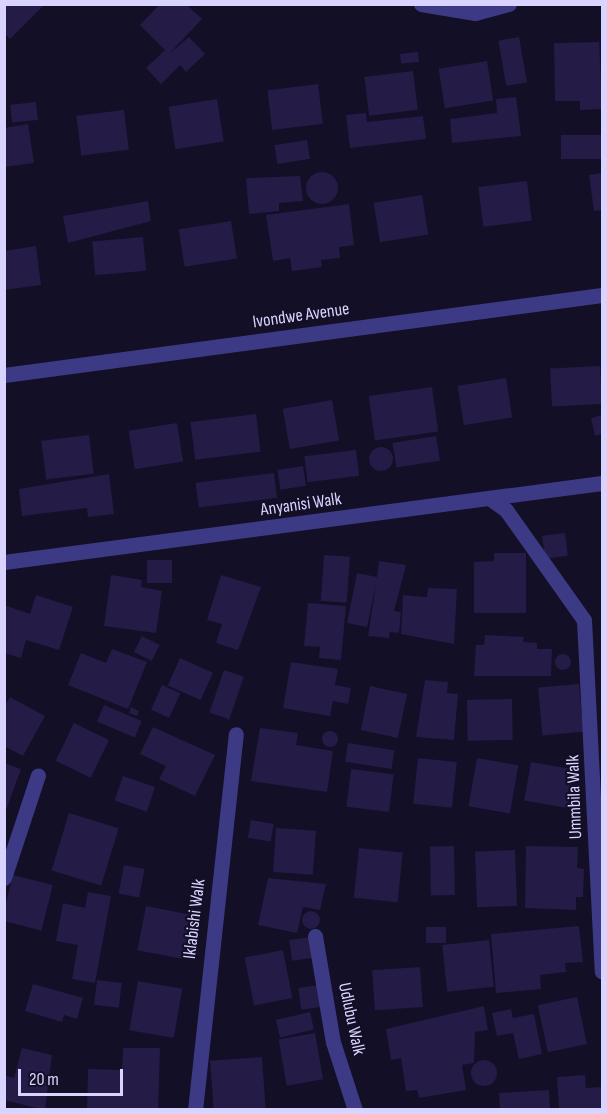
<!DOCTYPE html>
<style>
body{margin:0}
#map{position:relative;width:607px;height:1114px;overflow:hidden;background:#130f26;font-family:"Sofia Sans Condensed",sans-serif}
div>[style]{position:absolute}
[style*='--x']{left:calc(var(--x)*1px);top:calc(var(--y)*1px);width:calc(var(--w)*1px);rotate:calc(var(--a)*1deg)}
.building>*{inset:0;background:#241b47;transform-origin:0 0}
.round{border-radius:50%}
.street>*{height:15px;margin:-7.5px;padding:0 7.5px;transform-origin:7.5px;border-radius:7.5px;background:#3d3a85}
span{translate:-50% -50%;white-space:nowrap;text-align:center;line-height:1.15;-webkit-text-stroke:4.5px #130f26;paint-order:stroke}
.street-label{font-size:18px;color:#d9d4ff}
.frame{position:absolute;inset:0;border:6px solid #d9d4ff;pointer-events:none}
.scale{position:absolute;left:18px;top:1069px;width:105px;height:27px;box-sizing:border-box;border:3px solid #d9d4ff;border-top:0;padding-left:8px;font-size:18px;line-height:21px;white-space:nowrap;color:#d9d4ff;-webkit-text-stroke:4px #130f26;paint-order:stroke}
</style>
<div id="map">
<div class="building">
<div style="clip-path:polygon(160px 4px,186px 4px,202px 19px,169px 54px,189px 37px,205px 54px,186px 72px,180px 65px,161px 84px,146px 68px,165px 50px,140px 25px)"></div>
<div style="clip-path:polygon(4px 5px,44px 5px,10px 39px,4px 33px)"></div>
<div style="clip-path:polygon(598px 14px,602px 109px,580px 110px,580px 101px,555px 101px,554px 43px,599px 42px)"></div>
<div style="left:519px;top:37px;width:46px;height:21px;rotate:80deg"></div>
<div style="left:418px;top:52px;width:10px;height:18px;rotate:84deg"></div>
<div style="left:487px;top:61px;width:40px;height:49px;rotate:81deg"></div>
<div style="left:413px;top:71px;width:39px;height:49px;rotate:83deg"></div>
<div style="left:318px;top:84px;width:40px;height:51px;rotate:83deg"></div>
<div style="clip-path:polygon(516px 97px,521px 136px,452px 143px,450px 119px,497px 113px,496px 99px)"></div>
<div style="left:217px;top:99px;width:43px;height:49px;rotate:81deg"></div>
<div style="left:36px;top:102px;width:18px;height:26px;rotate:84deg"></div>
<div style="left:124px;top:110px;width:40px;height:48px;rotate:83deg"></div>
<div style="clip-path:polygon(366px 113px,367px 122px,423px 116px,426px 139px,350px 148px,346px 115px)"></div>
<div style="clip-path:polygon(28px 124px,34px 163px,4px 167px,4px 128px)"></div>
<div style="left:602px;top:135px;width:24px;height:41px;rotate:90deg"></div>
<div style="left:307px;top:140px;width:19px;height:33px;rotate:81deg"></div>
<div class="round" style="left:306px;top:172px;width:32px;height:32px"></div>
<div style="clip-path:polygon(602px 173px,602px 210px,594px 211px,589px 175px)"></div>
<div style="clip-path:polygon(300px 176px,303px 201px,279px 203px,279px 211px,249px 214px,246px 178px)"></div>
<div style="left:527px;top:181px;width:40px;height:49px;rotate:83deg"></div>
<div style="left:422px;top:195px;width:40px;height:49px;rotate:81deg"></div>
<div style="clip-path:polygon(148px 201px,151px 221px,68px 243px,63px 216px)"></div>
<div style="clip-path:polygon(349px 204px,354px 245px,339px 247px,340px 258px,321px 260px,322px 267px,292px 271px,290px 258px,273px 261px,266px 215px)"></div>
<div style="left:231px;top:221px;width:38px;height:53px;rotate:81deg"></div>
<div style="left:143px;top:237px;width:34px;height:51px;rotate:85deg"></div>
<div style="clip-path:polygon(36px 246px,41px 285px,4px 290px,4px 251px)"></div>
<div style="left:600px;top:366px;width:38px;height:50px;rotate:87deg"></div>
<div style="left:506px;top:378px;width:40px;height:49px;rotate:81deg"></div>
<div style="left:432px;top:387px;width:45px;height:64px;rotate:82deg"></div>
<div style="left:332px;top:400px;width:41px;height:50px;rotate:80deg"></div>
<div style="left:256px;top:414px;width:38px;height:66px;rotate:83deg"></div>
<div style="clip-path:polygon(602px 415px,602px 434px,595px 436px,591px 418px)"></div>
<div style="left:177px;top:423px;width:39px;height:49px;rotate:81deg"></div>
<div style="left:89px;top:435px;width:39px;height:48px;rotate:83deg"></div>
<div style="left:436px;top:436px;width:25px;height:44px;rotate:81deg"></div>
<div class="round" style="left:369px;top:447px;width:24px;height:24px"></div>
<div style="left:356px;top:450px;width:26px;height:52px;rotate:83deg"></div>
<div style="left:303px;top:466px;width:20px;height:26px;rotate:81deg"></div>
<div style="left:274px;top:473px;width:25px;height:79px;rotate:83deg"></div>
<div style="clip-path:polygon(109px 474px,114px 514px,88px 517px,87px 508px,22px 516px,19px 489px)"></div>
<div style="left:565px;top:533px;width:23px;height:23px;rotate:83deg"></div>
<div style="clip-path:polygon(494px 553px,526px 553px,526px 613px,474px 613px,474px 562px,494px 561px)"></div>
<div style="left:324px;top:555px;width:26px;height:46px;rotate:4deg"></div>
<div style="left:147px;top:560px;width:25px;height:23px"></div>
<div style="clip-path:polygon(379px 561px,406px 565px,394px 611px,401px 612px,399px 633px,390px 632px,389px 638px,368px 636px,376px 584px,367px 627px,347px 623px,357px 573px,377px 577px)"></div>
<div style="clip-path:polygon(111px 575px,142px 580px,141px 587px,162px 591px,156px 633px,104px 626px)"></div>
<div style="clip-path:polygon(221px 575px,261px 587px,238px 650px,216px 643px,222px 624px,207px 620px)"></div>
<div style="clip-path:polygon(428px 588px,457px 589px,454px 644px,401px 634px,403px 595px,427px 597px)"></div>
<div style="clip-path:polygon(36px 595px,73px 607px,59px 650px,26px 640px,21px 658px,4px 653px,4px 605px,30px 614px)"></div>
<div style="clip-path:polygon(308px 603px,346px 606px,341px 660px,319px 658px,320px 647px,304px 646px)"></div>
<div style="clip-path:polygon(485px 635px,524px 637px,523px 642px,537px 643px,537px 649px,552px 649px,551px 676px,474px 676px,476px 645px,484px 645px)"></div>
<div style="left:142px;top:636px;width:20px;height:18px;rotate:27deg"></div>
<div style="clip-path:polygon(112px 649px,147px 662px,128px 709px,68px 685px,81px 653px,106px 663px)"></div>
<div class="round" style="left:555px;top:654px;width:16px;height:16px"></div>
<div style="left:180px;top:658px;width:36px;height:30px;rotate:24deg"></div>
<div style="clip-path:polygon(291px 662px,338px 669px,335px 685px,351px 688px,348px 704px,333px 701px,330px 716px,283px 708px)"></div>
<div style="left:224px;top:670px;width:21px;height:45px;rotate:19deg"></div>
<div style="clip-path:polygon(425px 680px,448px 682px,447px 693px,458px 694px,454px 740px,416px 737px)"></div>
<div style="left:579px;top:684px;width:48px;height:41px;rotate:85deg"></div>
<div style="left:162px;top:685px;width:20px;height:27px;rotate:24deg"></div>
<div style="left:370px;top:686px;width:38px;height:45px;rotate:12deg"></div>
<div style="clip-path:polygon(10px 697px,45px 716px,23px 756px,4px 746px,4px 707px)"></div>
<div style="left:512px;top:699px;width:41px;height:45px;rotate:89deg"></div>
<div style="left:104px;top:705px;width:41px;height:18px;rotate:23deg"></div>
<div style="clip-path:polygon(131px 707px,139px 711px,137px 716px,129px 713px)"></div>
<div style="left:74px;top:723px;width:39px;height:42px;rotate:26deg"></div>
<div style="clip-path:polygon(153px 727px,215px 755px,195px 796px,159px 779px,166px 766px,140px 754px)"></div>
<div style="clip-path:polygon(260px 728px,298px 733px,296px 745px,333px 751px,327px 792px,251px 781px)"></div>
<div class="round" style="left:322px;top:731px;width:16px;height:16px"></div>
<div style="left:348px;top:743px;width:47px;height:19px;rotate:9deg"></div>
<div style="left:418px;top:758px;width:39px;height:46px;rotate:6deg"></div>
<div style="left:477px;top:758px;width:42px;height:49px;rotate:10deg"></div>
<div style="left:531px;top:762px;width:45px;height:39px;rotate:10deg"></div>
<div style="clip-path:polygon(4px 763px,21px 769px,5px 813px,4px 813px)"></div>
<div style="left:351px;top:769px;width:43px;height:38px;rotate:7deg"></div>
<div style="left:123px;top:776px;width:34px;height:26px;rotate:19deg"></div>
<div style="left:69px;top:813px;width:52px;height:60px;rotate:17deg"></div>
<div style="left:251px;top:820px;width:23px;height:18px;rotate:10deg"></div>
<div style="left:276px;top:828px;width:40px;height:44px;rotate:4deg"></div>
<div style="left:454px;top:846px;width:49px;height:24px;rotate:89deg"></div>
<div style="clip-path:polygon(526px 846px,578px 847px,577px 868px,584px 869px,583px 897px,576px 897px,576px 910px,525px 908px)"></div>
<div style="left:359px;top:848px;width:44px;height:50px;rotate:6deg"></div>
<div style="left:515px;top:850px;width:56px;height:40px;rotate:88deg"></div>
<div style="left:124px;top:865px;width:21px;height:29px;rotate:11deg"></div>
<div style="left:13px;top:875px;width:41px;height:47px;rotate:14deg"></div>
<div style="clip-path:polygon(268px 878px,326px 884px,320px 910px,303px 907px,297px 933px,258px 925px)"></div>
<div style="clip-path:polygon(88px 892px,111px 896px,95px 983px,72px 979px,78px 945px,56px 941px,63px 903px,85px 908px)"></div>
<div style="left:146px;top:906px;width:48px;height:45px;rotate:11deg"></div>
<div class="round" style="left:302px;top:911px;width:18px;height:18px"></div>
<div style="clip-path:polygon(579px 926px,583px 962px,565px 963px,566px 972px,540px 975px,541px 989px,496px 993px,491px 934px)"></div>
<div style="left:426px;top:927px;width:20px;height:16px"></div>
<div style="left:311px;top:937px;width:21px;height:22px;rotate:82deg"></div>
<div style="left:489px;top:940px;width:47px;height:47px;rotate:84deg"></div>
<div style="left:283px;top:950px;width:49px;height:39px;rotate:79deg"></div>
<div style="left:420px;top:967px;width:40px;height:48px;rotate:86deg"></div>
<div style="left:97px;top:980px;width:25px;height:25px;rotate:7deg"></div>
<div style="left:138px;top:981px;width:45px;height:50px;rotate:10deg"></div>
<div style="clip-path:polygon(33px 984px,83px 998px,77px 1019px,64px 1015px,62px 1022px,25px 1011px)"></div>
<div style="left:319px;top:985px;width:22px;height:21px;rotate:82deg"></div>
<div style="left:577px;top:997px;width:48px;height:40px;rotate:78deg"></div>
<div style="clip-path:polygon(484px 1006px,488px 1030px,475px 1032px,474px 1063px,462px 1065px,466px 1090px,419px 1098px,417px 1090px,406px 1091px,401px 1058px,391px 1060px,386px 1029px)"></div>
<div style="clip-path:polygon(511px 1009px,513px 1018px,534px 1014px,542px 1054px,519px 1059px,513px 1033px,497px 1036px,492px 1013px)"></div>
<div style="left:310px;top:1012px;width:18px;height:35px;rotate:77deg"></div>
<div style="left:315px;top:1033px;width:47px;height:37px;rotate:80deg"></div>
<div style="clip-path:polygon(22px 1048px,52px 1055px,45px 1110px,4px 1100px,4px 1075px,14px 1078px)"></div>
<div style="clip-path:polygon(123px 1048px,160px 1048px,158px 1110px,87px 1110px,88px 1069px,122px 1070px)"></div>
<div style="left:262px;top:1057px;width:52px;height:52px;rotate:86deg"></div>
<div class="round" style="left:471px;top:1060px;width:26px;height:26px"></div>
<div style="clip-path:polygon(585px 1075px,586px 1088px,602px 1087px,602px 1110px,559px 1110px,557px 1077px)"></div>
<div style="clip-path:polygon(549px 1090px,550px 1110px,500px 1110px,499px 1093px)"></div>
</div>
<div class="street">
<div style="--x:421;--y:4;--w:55;--a:9.5"></div>
<div style="--x:475;--y:13;--w:35;--a:-15"></div>
<div style="--x:4;--y:375;--w:603;--a:-7.62"></div>
<div style="--x:489;--y:498;--w:21;--a:35"></div>
<div style="--x:506;--y:510;--w:135;--a:54.7"></div>
<div style="--x:584;--y:620;--w:352;--a:87.1"></div>
<div style="--x:4;--y:562;--w:603;--a:-7.53"></div>
<div style="--x:4;--y:878;--w:108;--a:-71.7"></div>
<div style="--x:315;--y:936;--w:108;--a:80.4"></div>
<div style="--x:333;--y:1042;--w:71;--a:72.1"></div>
<div style="--x:195;--y:1110;--w:378;--a:-83.8"></div>
</div>
<div class="street-label">
<span style="left:301px;top:316px;rotate:-8deg">Ivondwe Avenue</span>
<span style="left:301px;top:505px;rotate:-8deg">Anyanisi Walk</span>
<span style="left:575px;top:797px;rotate:-92deg">Ummbila Walk</span>
<span style="left:195px;top:919px;rotate:-83deg">Iklabishi Walk</span>
<span style="left:351px;top:1019px;rotate:78deg">Udlubu Walk</span>
</div>
<div class="frame"></div>
<div class="scale">20 m</div>
</div>
